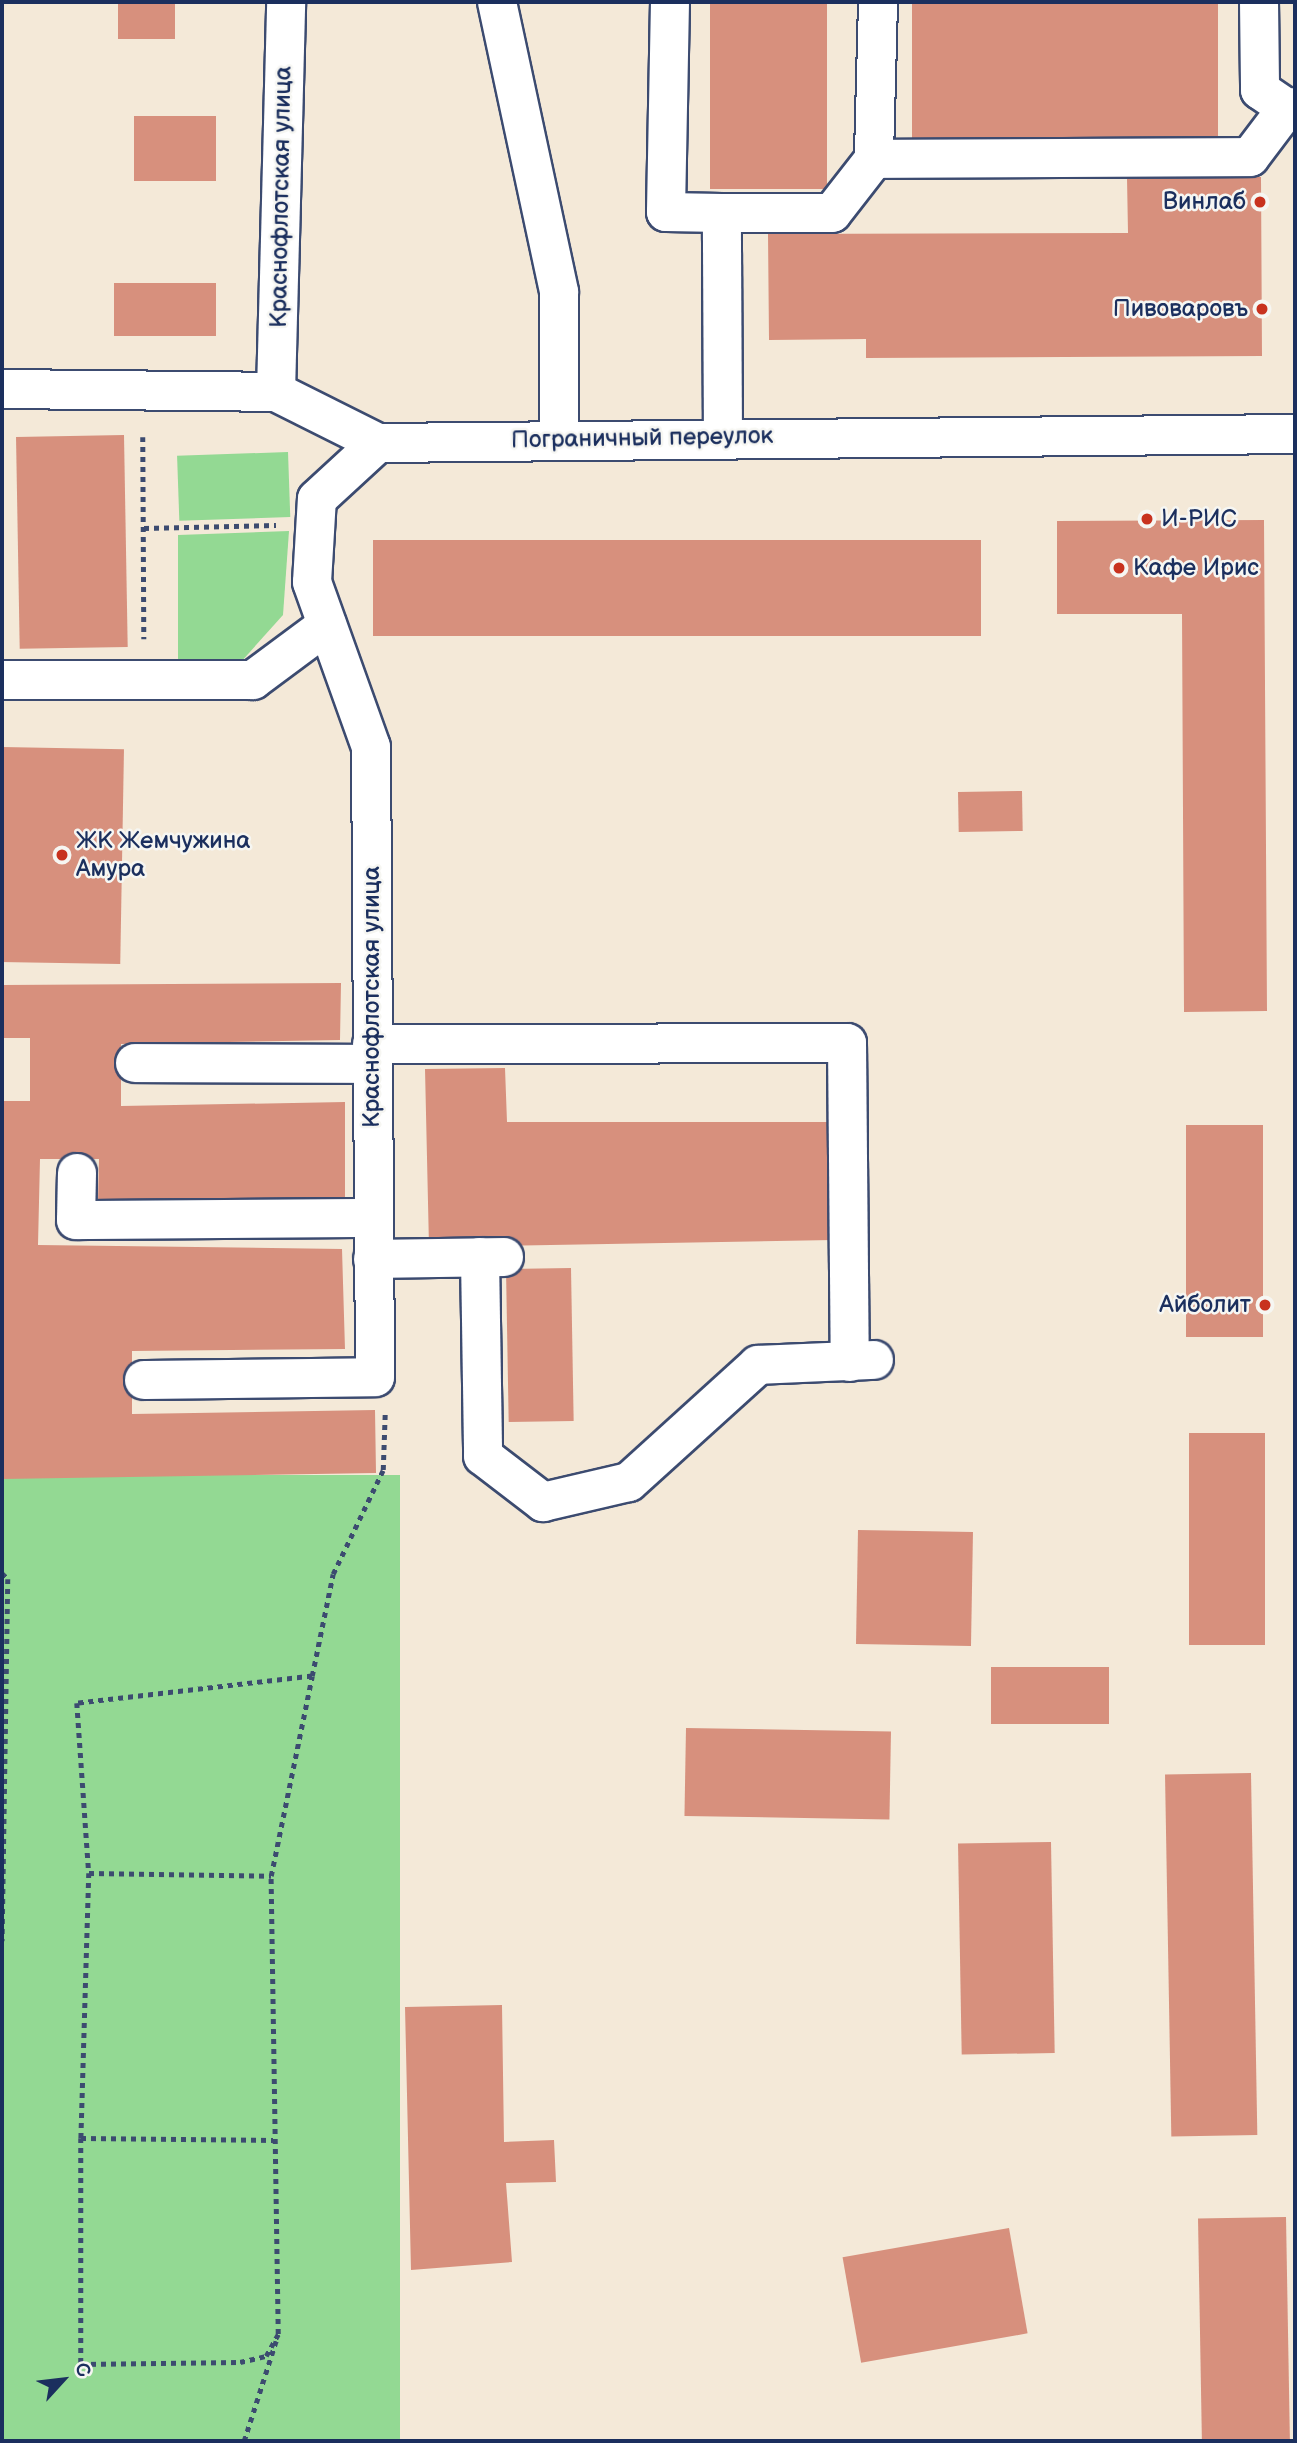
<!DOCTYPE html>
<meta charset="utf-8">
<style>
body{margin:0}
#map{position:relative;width:1297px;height:2443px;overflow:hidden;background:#f4e9d8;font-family:"Balsamiq Sans",sans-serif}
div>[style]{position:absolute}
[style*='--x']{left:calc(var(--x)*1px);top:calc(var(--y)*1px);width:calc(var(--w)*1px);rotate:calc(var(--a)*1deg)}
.green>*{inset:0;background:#93d993;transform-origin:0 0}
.building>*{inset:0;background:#d7907d;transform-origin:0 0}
.path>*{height:4.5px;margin-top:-2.25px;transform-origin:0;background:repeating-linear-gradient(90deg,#3c4b70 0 5px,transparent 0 10px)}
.roads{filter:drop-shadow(2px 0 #3c4b70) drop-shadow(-2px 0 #3c4b70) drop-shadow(0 2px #3c4b70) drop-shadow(0 -2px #3c4b70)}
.minor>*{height:38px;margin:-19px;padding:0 19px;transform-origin:19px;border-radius:19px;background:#fff}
.dots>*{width:19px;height:19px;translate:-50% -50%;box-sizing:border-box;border:4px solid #f6f6f2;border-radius:50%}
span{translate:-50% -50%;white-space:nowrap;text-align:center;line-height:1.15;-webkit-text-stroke:5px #f6f6f2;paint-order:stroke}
.street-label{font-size:24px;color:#1b2f5e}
.poi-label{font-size:24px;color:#1b2f5e}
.right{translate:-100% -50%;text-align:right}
.left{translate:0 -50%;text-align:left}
.frame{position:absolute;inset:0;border:4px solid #1b2f5e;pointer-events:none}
.north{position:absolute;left:28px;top:2345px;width:70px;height:70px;-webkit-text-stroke:5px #f6f6f2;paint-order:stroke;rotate:63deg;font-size:19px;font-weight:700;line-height:28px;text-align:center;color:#1b2f5e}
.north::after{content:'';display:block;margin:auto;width:24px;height:32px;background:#1b2f5e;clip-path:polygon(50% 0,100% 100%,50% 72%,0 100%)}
</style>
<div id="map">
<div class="green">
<div style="left:288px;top:452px;width:65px;height:111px;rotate:88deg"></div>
<div style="clip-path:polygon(289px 531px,283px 615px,240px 663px,178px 663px,178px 535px)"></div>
<div style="left:400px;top:1475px;width:966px;height:398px;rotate:90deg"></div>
</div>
<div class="building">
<div style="left:118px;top:2px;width:57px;height:37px"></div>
<div style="left:710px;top:2px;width:117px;height:187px"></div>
<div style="left:912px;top:2px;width:306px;height:137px"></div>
<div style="left:216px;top:116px;width:65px;height:82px;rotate:90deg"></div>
<div style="clip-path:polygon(1261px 177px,1262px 356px,866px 358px,866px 339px,769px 340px,768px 234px,1128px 233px,1127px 178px)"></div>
<div style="left:216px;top:283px;width:53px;height:102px;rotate:90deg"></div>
<div style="left:124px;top:435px;width:212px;height:108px;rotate:89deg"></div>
<div style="clip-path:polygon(1264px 520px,1267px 1011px,1184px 1012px,1182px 614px,1057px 614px,1057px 521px)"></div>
<div style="left:373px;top:540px;width:608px;height:96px"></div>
<div style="left:2px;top:747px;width:122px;height:215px;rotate:1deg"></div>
<div style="left:1022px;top:791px;width:40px;height:64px;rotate:89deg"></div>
<div style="clip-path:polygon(341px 983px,340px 1040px,121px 1044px,121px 1106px,345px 1102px,345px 1203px,98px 1201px,99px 1159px,40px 1159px,38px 1245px,342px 1249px,345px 1349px,132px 1351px,132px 1414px,375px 1410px,376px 1473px,2px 1479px,2px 1101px,30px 1101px,30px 1038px,2px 1038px,2px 985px)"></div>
<div style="clip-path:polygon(505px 1068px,507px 1122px,830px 1122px,833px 1240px,429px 1247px,425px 1069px)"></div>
<div style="left:1186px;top:1125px;width:77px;height:212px"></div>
<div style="left:571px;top:1268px;width:153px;height:65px;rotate:89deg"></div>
<div style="left:1265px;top:1433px;width:212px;height:76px;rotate:90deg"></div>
<div style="left:858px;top:1530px;width:115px;height:114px;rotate:1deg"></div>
<div style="left:1109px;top:1667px;width:57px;height:118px;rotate:90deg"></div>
<div style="left:686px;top:1728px;width:205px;height:88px;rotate:1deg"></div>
<div style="left:1251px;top:1773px;width:362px;height:86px;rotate:89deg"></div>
<div style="left:1051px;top:1842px;width:211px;height:93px;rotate:89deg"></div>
<div style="clip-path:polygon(502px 2005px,504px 2142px,554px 2140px,556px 2182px,506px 2183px,512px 2262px,411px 2270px,405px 2007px)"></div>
<div style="left:1286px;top:2217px;width:224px;height:88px;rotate:89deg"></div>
<div style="left:1009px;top:2228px;width:107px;height:169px;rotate:80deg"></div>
</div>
<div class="path">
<div style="--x:143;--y:437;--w:202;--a:89.7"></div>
<div style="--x:144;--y:528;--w:132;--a:-1.3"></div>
<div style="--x:2;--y:1573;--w:8;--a:45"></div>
<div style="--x:8;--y:1579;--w:362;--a:90.9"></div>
<div style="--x:312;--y:1676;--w:237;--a:173.4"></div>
<div style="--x:77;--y:1703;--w:170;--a:86"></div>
<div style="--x:89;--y:1873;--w:265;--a:91.7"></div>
<div style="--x:81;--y:2138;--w:226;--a:90"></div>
<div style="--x:81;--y:2364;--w:159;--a:-0.7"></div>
<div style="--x:240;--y:2362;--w:27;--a:-13"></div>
<div style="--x:266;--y:2356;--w:25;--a:-61"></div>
<div style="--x:278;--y:2334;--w:458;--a:-90.9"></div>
<div style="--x:271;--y:1876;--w:204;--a:-78.4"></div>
<div style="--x:312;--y:1676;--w:104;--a:-78.4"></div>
<div style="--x:333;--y:1574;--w:115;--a:-64.3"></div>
<div style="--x:383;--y:1470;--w:56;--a:-88"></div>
<div style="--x:89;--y:1873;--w:182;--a:0.9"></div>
<div style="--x:81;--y:2138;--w:192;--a:0.6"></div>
<div style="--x:244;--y:2441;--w:105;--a:-72.3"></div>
</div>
<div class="roads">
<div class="minor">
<div style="--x:497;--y:2;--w:297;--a:77.9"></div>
<div style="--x:559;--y:292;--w:147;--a:90"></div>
<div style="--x:670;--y:2;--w:210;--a:91.1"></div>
<div style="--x:666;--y:212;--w:56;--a:1"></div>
<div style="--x:878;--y:2;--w:157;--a:91.5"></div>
<div style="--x:874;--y:159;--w:376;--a:-0.3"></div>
<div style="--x:1250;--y:157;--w:61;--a:-52.9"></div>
<div style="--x:1287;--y:108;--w:8;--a:-7"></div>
<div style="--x:1259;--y:2;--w:88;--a:89.3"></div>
<div style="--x:1260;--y:90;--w:32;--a:34"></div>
<div style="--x:2;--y:389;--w:274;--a:0.6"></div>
<div style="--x:276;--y:392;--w:114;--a:26.6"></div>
<div style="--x:378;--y:443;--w:917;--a:-0.56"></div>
<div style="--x:276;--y:392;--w:390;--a:-88.5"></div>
<div style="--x:723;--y:437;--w:224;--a:-90.3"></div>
<div style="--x:722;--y:213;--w:110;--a:0"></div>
<div style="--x:832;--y:213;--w:68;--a:-52.1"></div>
<div style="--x:2;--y:680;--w:251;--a:0"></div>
<div style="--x:253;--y:680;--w:92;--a:-36.6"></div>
<div style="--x:372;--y:1044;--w:475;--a:-0.1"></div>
<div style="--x:847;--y:1043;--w:319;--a:89.5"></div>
<div style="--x:135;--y:1063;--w:237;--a:0.2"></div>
<div style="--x:77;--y:1173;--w:47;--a:91.2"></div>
<div style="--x:76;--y:1220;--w:296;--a:-0.4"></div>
<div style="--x:480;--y:1257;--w:199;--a:89.1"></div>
<div style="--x:483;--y:1456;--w:76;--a:37.5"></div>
<div style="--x:543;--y:1502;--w:88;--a:-13.1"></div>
<div style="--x:629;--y:1482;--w:174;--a:-42.2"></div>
<div style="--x:758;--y:1365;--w:116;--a:-2.5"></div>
<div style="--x:373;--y:1259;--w:131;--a:-0.9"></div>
<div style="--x:144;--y:1380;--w:231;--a:-0.7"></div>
<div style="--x:375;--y:1377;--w:630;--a:-90.36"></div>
<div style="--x:371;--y:747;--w:175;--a:-109.7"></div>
<div style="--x:312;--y:582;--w:83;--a:-86.6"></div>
<div style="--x:317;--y:499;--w:83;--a:-42.6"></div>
</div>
</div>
<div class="dots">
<div style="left:1260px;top:202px;background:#c8321e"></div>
<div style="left:1262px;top:309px;background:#c8321e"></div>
<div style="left:1147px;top:519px;background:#c8321e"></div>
<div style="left:1119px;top:568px;background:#c8321e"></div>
<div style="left:62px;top:855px;background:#c8321e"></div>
<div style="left:1265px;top:1305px;background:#c8321e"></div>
</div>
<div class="street-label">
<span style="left:281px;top:197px;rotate:-89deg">Краснофлотская улица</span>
<span style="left:642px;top:438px;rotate:-1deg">Пограничный переулок</span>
<span style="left:372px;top:997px;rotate:-90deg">Краснофлотская улица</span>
</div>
<div class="poi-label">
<span class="right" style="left:1246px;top:202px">Винлаб</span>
<span class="right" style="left:1248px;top:309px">Пивоваровъ</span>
<span class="left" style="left:1161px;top:519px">И-РИС</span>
<span class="left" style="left:1133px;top:568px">Кафе Ирис</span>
<span class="left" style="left:76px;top:855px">ЖК Жемчужина<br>Амура</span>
<span class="right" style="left:1251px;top:1305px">Айболит</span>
</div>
<div class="frame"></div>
<div class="north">С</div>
</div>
